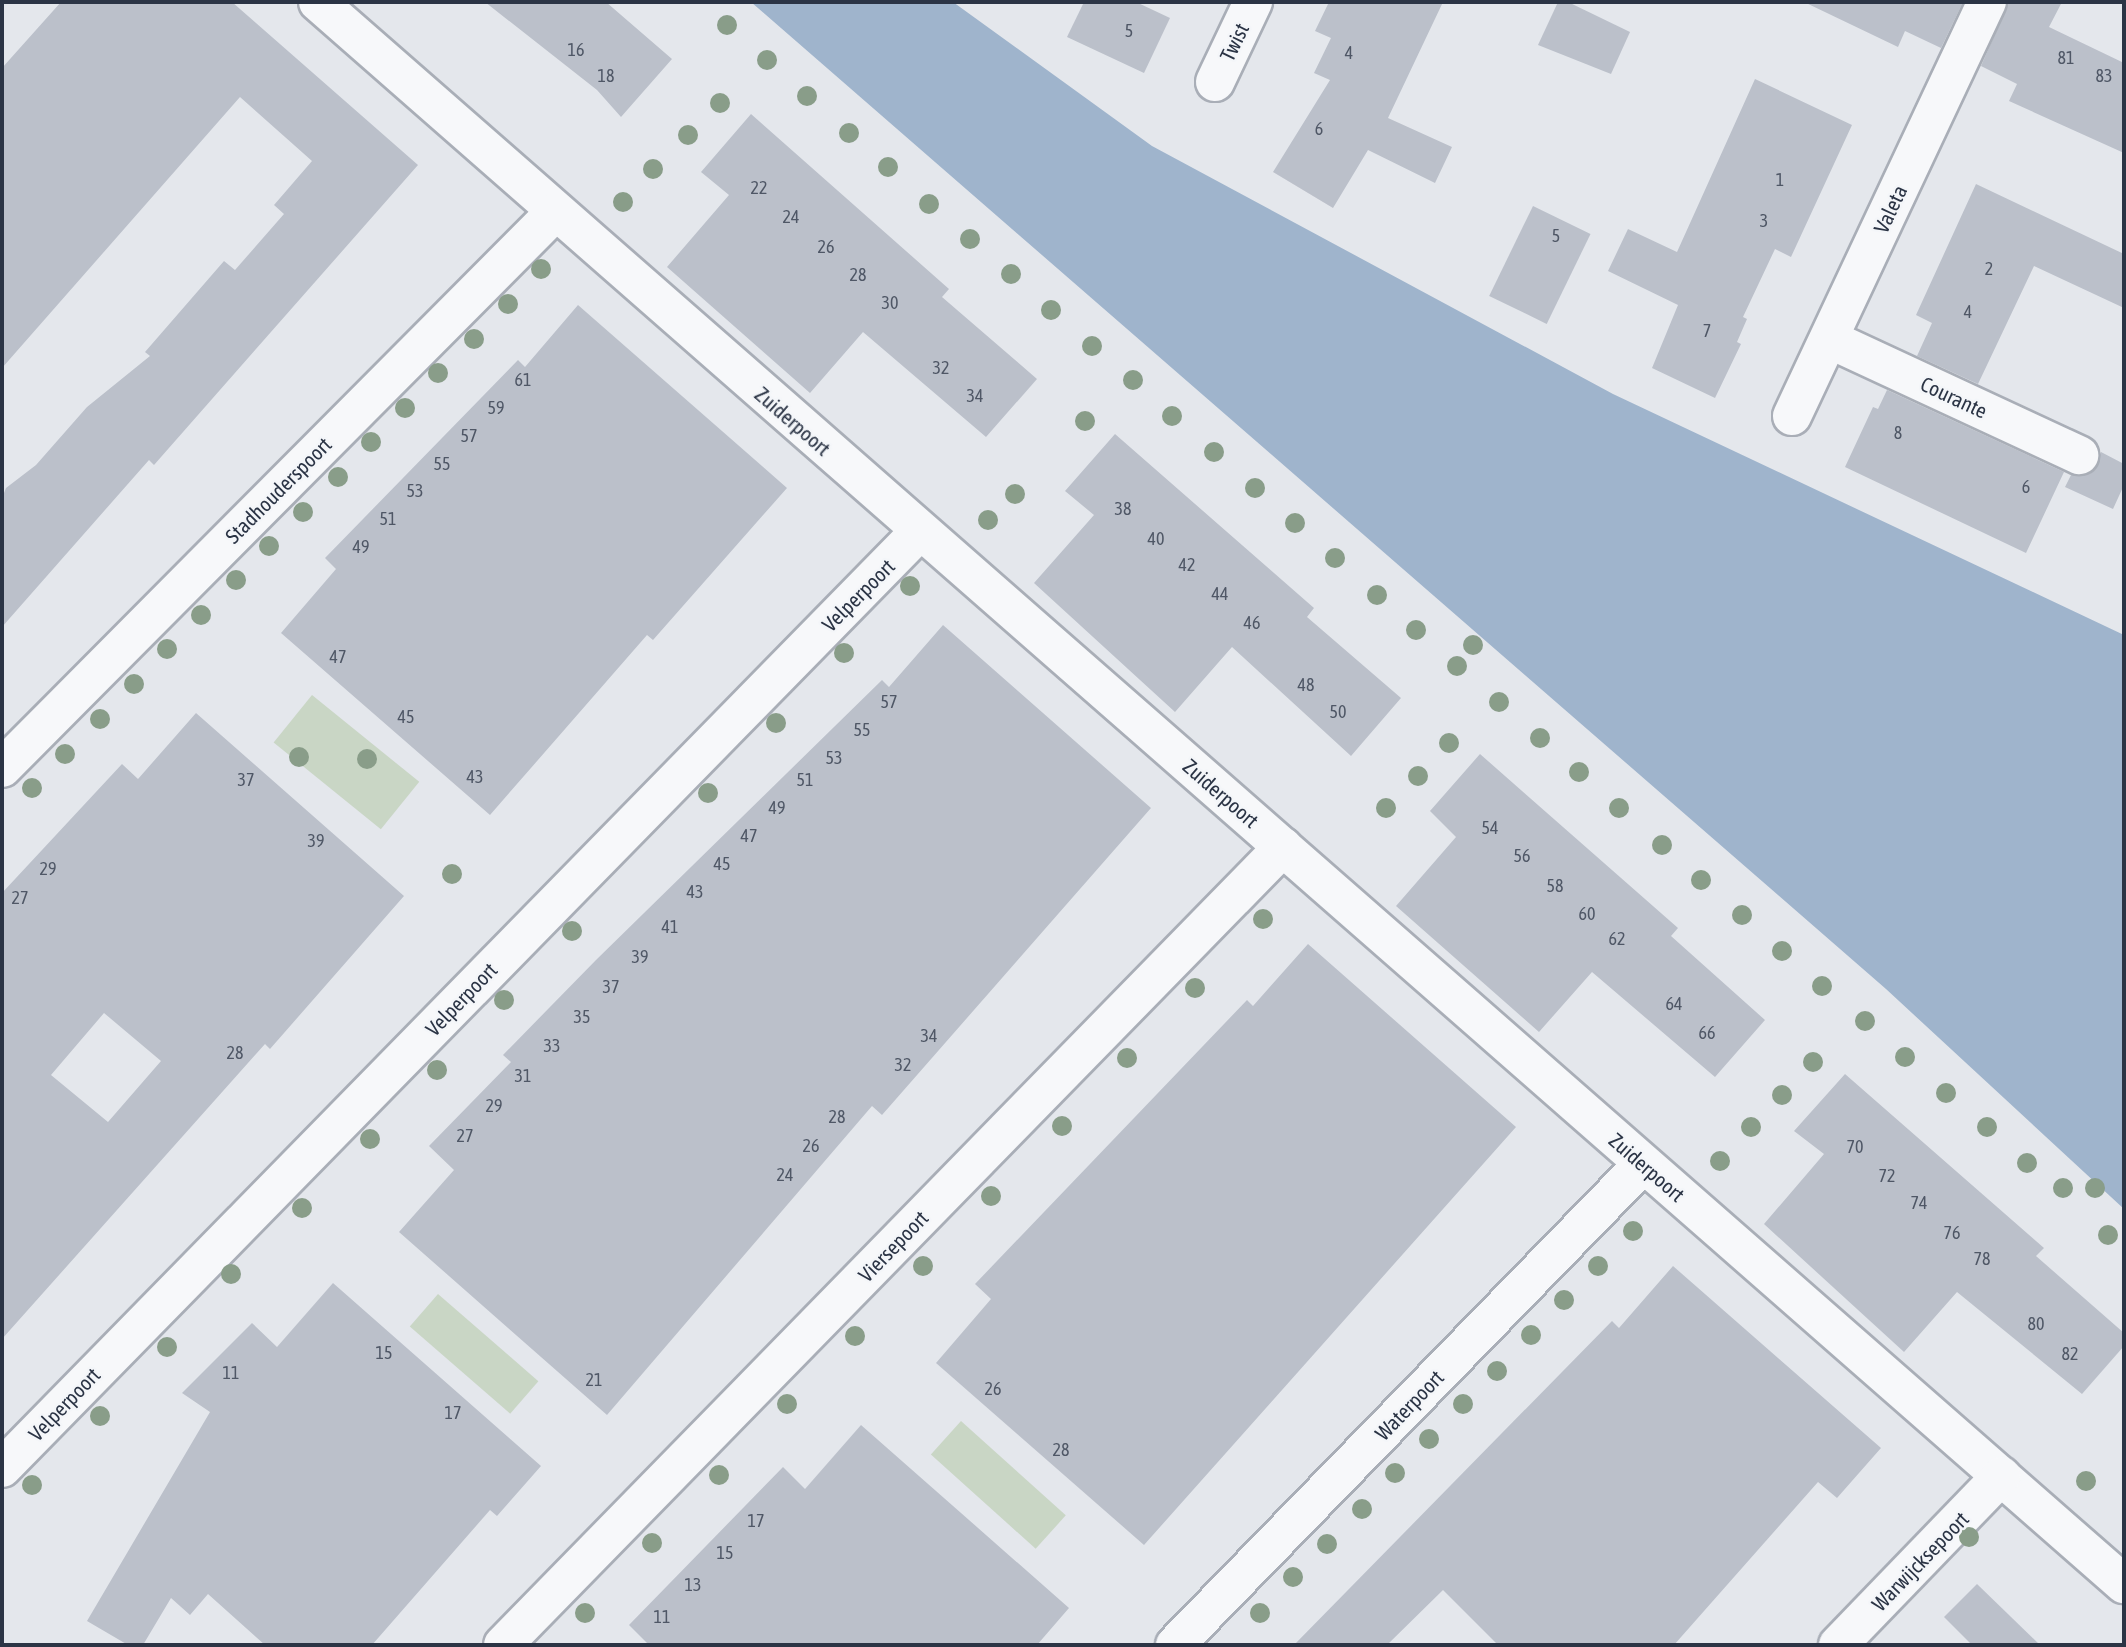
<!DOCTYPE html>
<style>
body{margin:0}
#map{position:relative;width:2126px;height:1647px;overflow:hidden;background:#e4e7ec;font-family:"Asap Condensed",sans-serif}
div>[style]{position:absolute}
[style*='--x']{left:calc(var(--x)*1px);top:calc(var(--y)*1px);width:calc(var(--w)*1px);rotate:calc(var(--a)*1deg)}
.green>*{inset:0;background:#c9d6c5;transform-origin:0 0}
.water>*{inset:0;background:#9fb4cc}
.building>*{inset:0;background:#bbc0ca;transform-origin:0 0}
.roads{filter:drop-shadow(2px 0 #a9aeb7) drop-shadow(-2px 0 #a9aeb7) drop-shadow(0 2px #a9aeb7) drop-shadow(0 -2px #a9aeb7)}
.minor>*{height:38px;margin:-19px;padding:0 19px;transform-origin:19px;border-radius:19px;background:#f7f8fa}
.trees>*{width:20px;height:20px;margin:-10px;border-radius:50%;background:#899d89}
span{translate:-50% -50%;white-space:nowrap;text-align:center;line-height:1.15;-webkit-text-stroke:5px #f4f6f9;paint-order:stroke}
.number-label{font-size:18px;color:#4f5766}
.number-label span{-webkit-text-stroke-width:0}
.street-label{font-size:21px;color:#2b3445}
.frame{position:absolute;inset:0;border:4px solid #2b3445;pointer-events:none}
</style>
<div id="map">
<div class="green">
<div style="left:312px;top:695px;width:138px;height:61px;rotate:39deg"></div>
<div style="left:438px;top:1294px;width:133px;height:43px;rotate:41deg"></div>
<div style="left:961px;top:1421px;width:141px;height:45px;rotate:42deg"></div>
</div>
<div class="water">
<div style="clip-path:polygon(751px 2px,953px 2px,1152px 146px,1613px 394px,2124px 635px,2124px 1209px,1886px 989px)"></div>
</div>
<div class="building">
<div style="clip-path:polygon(61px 2px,232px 2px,418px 165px,154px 465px,149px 460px,2px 627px,2px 498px,6px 488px,36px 465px,87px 407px,150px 356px,145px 352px,224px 261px,235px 270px,284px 214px,274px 205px,312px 161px,240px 97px,2px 368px,2px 68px)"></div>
<div style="clip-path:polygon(485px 2px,606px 2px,672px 59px,621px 117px,597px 90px)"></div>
<div style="clip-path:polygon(1084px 2px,1136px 2px,1170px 18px,1144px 73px,1067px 37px)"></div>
<div style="clip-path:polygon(1329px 2px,1443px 2px,1388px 118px,1452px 147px,1435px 183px,1368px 150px,1333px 208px,1273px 172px,1330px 80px,1314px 73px,1331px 38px,1315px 31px)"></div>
<div style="clip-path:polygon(1558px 2px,1568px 2px,1630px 32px,1611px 74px,1538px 45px)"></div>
<div style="clip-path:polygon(1804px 2px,1963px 2px,1941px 48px,1905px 31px,1898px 47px)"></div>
<div style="clip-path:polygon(2009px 2px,2062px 2px,2049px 27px,2124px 63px,2124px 153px,2009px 101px,2017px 84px,1981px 66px)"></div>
<div style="clip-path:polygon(1755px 79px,1852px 125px,1791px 257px,1775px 249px,1743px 317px,1747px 319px,1737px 342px,1741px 344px,1715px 398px,1652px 368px,1678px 305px,1608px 271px,1628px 229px,1677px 252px)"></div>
<div style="clip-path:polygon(751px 114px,949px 289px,942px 297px,1037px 379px,986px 437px,863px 332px,810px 393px,667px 267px,729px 195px,701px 172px)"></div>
<div style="clip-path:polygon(1976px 184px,2124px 254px,2124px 308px,2034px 266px,1978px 384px,1917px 356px,1932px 323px,1916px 315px)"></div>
<div style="left:1533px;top:206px;width:64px;height:100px;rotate:26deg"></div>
<div style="clip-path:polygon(578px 305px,787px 488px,653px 640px,647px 635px,490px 815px,281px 633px,336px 569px,325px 558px,518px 360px,525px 367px)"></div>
<div style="clip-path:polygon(1887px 390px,2064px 472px,2026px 553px,1845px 467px,1873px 407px,1878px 409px)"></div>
<div style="clip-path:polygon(1115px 434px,1314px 608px,1307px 617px,1401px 698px,1351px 756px,1232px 647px,1175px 712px,1034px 583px,1094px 515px,1065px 491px)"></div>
<div style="clip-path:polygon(2101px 452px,2124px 464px,2124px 485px,2113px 509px,2065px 487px,2071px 475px,2092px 472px)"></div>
<div style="clip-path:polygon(943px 625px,1151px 808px,882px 1115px,872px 1106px,607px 1415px,399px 1232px,454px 1170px,429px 1146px,511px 1062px,503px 1055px,596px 960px,882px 680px,889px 687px)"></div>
<div style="clip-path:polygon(evenodd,196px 713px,404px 896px,270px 1049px,265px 1044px,2px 1339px,2px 893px,122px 764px,138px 779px,196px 713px,104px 1013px,161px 1061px,108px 1122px,51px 1075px,104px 1013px)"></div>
<div style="clip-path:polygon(1480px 754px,1678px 928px,1671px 936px,1765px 1020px,1715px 1077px,1592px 972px,1539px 1032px,1396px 906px,1456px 837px,1430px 811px)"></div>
<div style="clip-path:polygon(1308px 944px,1516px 1127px,1144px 1545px,936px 1363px,991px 1299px,975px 1284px,1247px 1000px,1253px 1006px)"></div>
<div style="clip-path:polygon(1845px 1074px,2044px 1248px,2036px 1256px,2124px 1333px,2124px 1346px,2082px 1394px,1957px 1292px,1904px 1352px,1764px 1224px,1824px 1154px,1794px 1131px)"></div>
<div style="clip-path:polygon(1673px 1266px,1881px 1448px,1837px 1498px,1818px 1482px,1674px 1645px,1498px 1645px,1443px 1590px,1387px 1645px,1294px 1645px,1612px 1321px,1619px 1328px)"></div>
<div style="clip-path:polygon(333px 1283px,541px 1466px,497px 1516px,490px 1510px,372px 1645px,265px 1645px,208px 1594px,190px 1615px,171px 1598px,143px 1645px,128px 1645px,87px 1621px,210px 1412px,182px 1393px,252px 1323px,277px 1347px)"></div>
<div style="clip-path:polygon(861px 1425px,1069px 1608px,1037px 1645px,649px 1645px,629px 1625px,783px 1467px,805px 1489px)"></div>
<div style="clip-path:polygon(1977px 1584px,2040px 1645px,1972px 1645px,1944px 1617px)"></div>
</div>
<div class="roads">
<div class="minor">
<div style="--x:318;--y:2;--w:2401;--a:41.22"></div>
<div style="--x:1215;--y:82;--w:89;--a:-64.6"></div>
<div style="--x:1829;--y:339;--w:276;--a:24.9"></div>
<div style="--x:1792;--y:416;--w:458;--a:-64.8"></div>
<div style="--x:2;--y:768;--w:784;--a:-45.15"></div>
<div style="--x:2;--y:1468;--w:1312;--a:-45.59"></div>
<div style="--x:503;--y:1645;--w:1116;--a:-45.65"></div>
<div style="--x:1175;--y:1645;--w:671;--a:-45.78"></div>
<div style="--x:1838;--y:1645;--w:235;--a:-46"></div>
</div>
</div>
<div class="trees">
<div style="left:727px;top:25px"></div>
<div style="left:767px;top:60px"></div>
<div style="left:807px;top:96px"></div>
<div style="left:720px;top:103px"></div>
<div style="left:849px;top:133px"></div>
<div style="left:688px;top:135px"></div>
<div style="left:888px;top:167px"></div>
<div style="left:653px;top:169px"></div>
<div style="left:623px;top:202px"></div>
<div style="left:929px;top:204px"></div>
<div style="left:970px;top:239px"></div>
<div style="left:541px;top:269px"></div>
<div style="left:1011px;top:274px"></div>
<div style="left:508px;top:304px"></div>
<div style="left:1051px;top:310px"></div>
<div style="left:474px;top:339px"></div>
<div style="left:1092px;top:346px"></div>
<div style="left:438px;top:373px"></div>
<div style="left:1133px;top:380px"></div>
<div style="left:405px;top:408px"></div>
<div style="left:1172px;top:416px"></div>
<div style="left:1085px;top:421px"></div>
<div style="left:371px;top:442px"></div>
<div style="left:1214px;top:452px"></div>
<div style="left:338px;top:477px"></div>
<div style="left:1255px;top:488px"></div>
<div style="left:1015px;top:494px"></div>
<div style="left:303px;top:512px"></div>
<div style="left:988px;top:520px"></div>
<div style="left:1295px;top:523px"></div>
<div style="left:269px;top:546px"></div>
<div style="left:1335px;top:558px"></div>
<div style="left:236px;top:580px"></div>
<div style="left:910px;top:586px"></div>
<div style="left:1377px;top:595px"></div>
<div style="left:201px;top:615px"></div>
<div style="left:1416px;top:630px"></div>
<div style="left:1473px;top:645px"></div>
<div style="left:167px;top:649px"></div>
<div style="left:844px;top:653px"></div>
<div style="left:1457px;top:666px"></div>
<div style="left:134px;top:684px"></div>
<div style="left:1499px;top:702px"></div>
<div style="left:100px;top:719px"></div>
<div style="left:776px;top:723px"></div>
<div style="left:1540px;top:738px"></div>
<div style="left:1449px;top:743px"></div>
<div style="left:65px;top:754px"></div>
<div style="left:299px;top:757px"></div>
<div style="left:367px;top:759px"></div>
<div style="left:1579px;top:772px"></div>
<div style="left:1418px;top:776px"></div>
<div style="left:32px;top:788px"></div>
<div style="left:708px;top:793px"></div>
<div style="left:1386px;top:808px"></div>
<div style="left:1619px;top:808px"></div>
<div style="left:1662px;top:845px"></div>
<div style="left:452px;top:874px"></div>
<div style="left:1701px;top:880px"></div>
<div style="left:1742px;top:915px"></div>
<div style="left:1263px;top:919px"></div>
<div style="left:572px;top:931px"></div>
<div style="left:1782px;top:951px"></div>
<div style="left:1822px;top:986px"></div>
<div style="left:1195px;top:988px"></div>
<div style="left:504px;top:1000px"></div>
<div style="left:1865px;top:1021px"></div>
<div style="left:1905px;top:1057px"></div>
<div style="left:1127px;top:1058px"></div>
<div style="left:1813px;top:1062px"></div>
<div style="left:437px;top:1070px"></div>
<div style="left:1946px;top:1093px"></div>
<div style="left:1782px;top:1095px"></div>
<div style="left:1062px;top:1126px"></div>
<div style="left:1751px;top:1127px"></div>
<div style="left:1987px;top:1127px"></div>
<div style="left:370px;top:1139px"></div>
<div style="left:1720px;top:1161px"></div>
<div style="left:2027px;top:1163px"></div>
<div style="left:2063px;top:1188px"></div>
<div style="left:2095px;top:1188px"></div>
<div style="left:991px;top:1196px"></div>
<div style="left:302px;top:1208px"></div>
<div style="left:1633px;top:1231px"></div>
<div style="left:2108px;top:1235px"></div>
<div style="left:923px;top:1266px"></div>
<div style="left:1598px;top:1266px"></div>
<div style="left:231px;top:1274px"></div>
<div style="left:1564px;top:1300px"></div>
<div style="left:1531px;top:1335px"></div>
<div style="left:855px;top:1336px"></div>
<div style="left:167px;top:1347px"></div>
<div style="left:1497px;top:1371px"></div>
<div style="left:787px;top:1404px"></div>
<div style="left:1463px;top:1404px"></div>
<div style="left:100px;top:1416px"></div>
<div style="left:1429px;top:1439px"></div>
<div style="left:1395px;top:1473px"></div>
<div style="left:719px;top:1475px"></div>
<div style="left:2086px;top:1481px"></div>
<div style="left:32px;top:1485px"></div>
<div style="left:1362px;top:1509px"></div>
<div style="left:1969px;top:1537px"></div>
<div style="left:652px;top:1543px"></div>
<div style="left:1327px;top:1544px"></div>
<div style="left:1293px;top:1577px"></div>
<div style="left:585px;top:1613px"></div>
<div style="left:1260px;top:1613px"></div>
</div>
<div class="number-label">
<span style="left:1129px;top:31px">5</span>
<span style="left:576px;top:50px">16</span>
<span style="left:1349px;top:53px">4</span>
<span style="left:2066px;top:58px">81</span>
<span style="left:606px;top:76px">18</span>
<span style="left:2104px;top:76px">83</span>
<span style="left:1319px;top:129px">6</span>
<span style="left:1780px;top:180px">1</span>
<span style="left:759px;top:188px">22</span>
<span style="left:791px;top:217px">24</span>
<span style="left:1764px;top:221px">3</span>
<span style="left:1556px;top:236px">5</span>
<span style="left:826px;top:247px">26</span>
<span style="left:1989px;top:269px">2</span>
<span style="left:858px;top:275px">28</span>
<span style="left:890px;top:303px">30</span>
<span style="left:1968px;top:312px">4</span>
<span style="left:1707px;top:331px">7</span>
<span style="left:941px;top:368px">32</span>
<span style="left:523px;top:380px">61</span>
<span style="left:975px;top:396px">34</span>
<span style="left:496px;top:408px">59</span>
<span style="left:1898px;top:433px">8</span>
<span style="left:469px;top:436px">57</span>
<span style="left:442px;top:464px">55</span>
<span style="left:2026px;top:487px">6</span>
<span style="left:415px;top:491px">53</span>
<span style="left:1123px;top:509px">38</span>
<span style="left:388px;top:519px">51</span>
<span style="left:1156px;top:539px">40</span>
<span style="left:361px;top:547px">49</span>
<span style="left:1187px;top:565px">42</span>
<span style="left:1220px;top:594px">44</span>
<span style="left:1252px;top:623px">46</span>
<span style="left:338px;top:657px">47</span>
<span style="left:1306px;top:685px">48</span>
<span style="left:889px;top:702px">57</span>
<span style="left:1338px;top:712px">50</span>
<span style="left:406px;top:717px">45</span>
<span style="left:862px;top:730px">55</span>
<span style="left:834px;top:758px">53</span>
<span style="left:475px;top:777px">43</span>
<span style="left:246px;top:780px">37</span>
<span style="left:805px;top:780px">51</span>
<span style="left:777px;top:808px">49</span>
<span style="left:1490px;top:828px">54</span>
<span style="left:749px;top:836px">47</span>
<span style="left:316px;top:841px">39</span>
<span style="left:1522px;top:856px">56</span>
<span style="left:722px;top:864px">45</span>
<span style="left:48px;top:869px">29</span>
<span style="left:1555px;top:886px">58</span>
<span style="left:695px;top:892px">43</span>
<span style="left:20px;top:898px">27</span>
<span style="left:1587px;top:914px">60</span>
<span style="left:670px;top:927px">41</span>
<span style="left:1617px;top:939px">62</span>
<span style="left:640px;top:957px">39</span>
<span style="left:611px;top:987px">37</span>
<span style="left:1674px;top:1004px">64</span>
<span style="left:582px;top:1017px">35</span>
<span style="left:1707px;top:1033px">66</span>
<span style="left:929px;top:1036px">34</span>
<span style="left:552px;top:1046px">33</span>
<span style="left:235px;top:1053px">28</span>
<span style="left:903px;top:1065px">32</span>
<span style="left:523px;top:1076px">31</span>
<span style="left:494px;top:1106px">29</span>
<span style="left:837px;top:1117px">28</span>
<span style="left:465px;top:1136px">27</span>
<span style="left:811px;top:1146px">26</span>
<span style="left:1855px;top:1147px">70</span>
<span style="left:785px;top:1175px">24</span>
<span style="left:1887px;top:1176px">72</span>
<span style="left:1919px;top:1203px">74</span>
<span style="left:1952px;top:1233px">76</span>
<span style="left:1982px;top:1259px">78</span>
<span style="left:2036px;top:1324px">80</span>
<span style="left:384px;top:1353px">15</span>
<span style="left:2070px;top:1354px">82</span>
<span style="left:231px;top:1373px">11</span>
<span style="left:594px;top:1380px">21</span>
<span style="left:993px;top:1389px">26</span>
<span style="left:453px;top:1413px">17</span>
<span style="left:1061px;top:1450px">28</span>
<span style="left:756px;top:1521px">17</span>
<span style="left:725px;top:1553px">15</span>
<span style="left:693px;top:1585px">13</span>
<span style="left:662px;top:1617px">11</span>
</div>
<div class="street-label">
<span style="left:1234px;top:42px;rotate:-64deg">Twist</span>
<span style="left:1890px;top:209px;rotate:-65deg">Valeta</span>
<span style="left:1954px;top:397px;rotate:25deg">Courante</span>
<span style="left:793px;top:421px;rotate:41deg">Zuiderpoort</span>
<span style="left:278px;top:490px;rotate:-45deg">Stadhouderspoort</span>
<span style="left:858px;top:595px;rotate:-45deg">Velperpoort</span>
<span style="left:1221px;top:793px;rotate:41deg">Zuiderpoort</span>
<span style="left:461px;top:999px;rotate:-46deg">Velperpoort</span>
<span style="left:1647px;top:1167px;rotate:41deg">Zuiderpoort</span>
<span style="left:893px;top:1246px;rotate:-46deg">Viersepoort</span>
<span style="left:64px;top:1404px;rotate:-46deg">Velperpoort</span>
<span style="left:1409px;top:1405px;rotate:-46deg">Waterpoort</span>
<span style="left:1920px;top:1561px;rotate:-46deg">Warwijcksepoort</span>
</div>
<div class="frame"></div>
</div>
